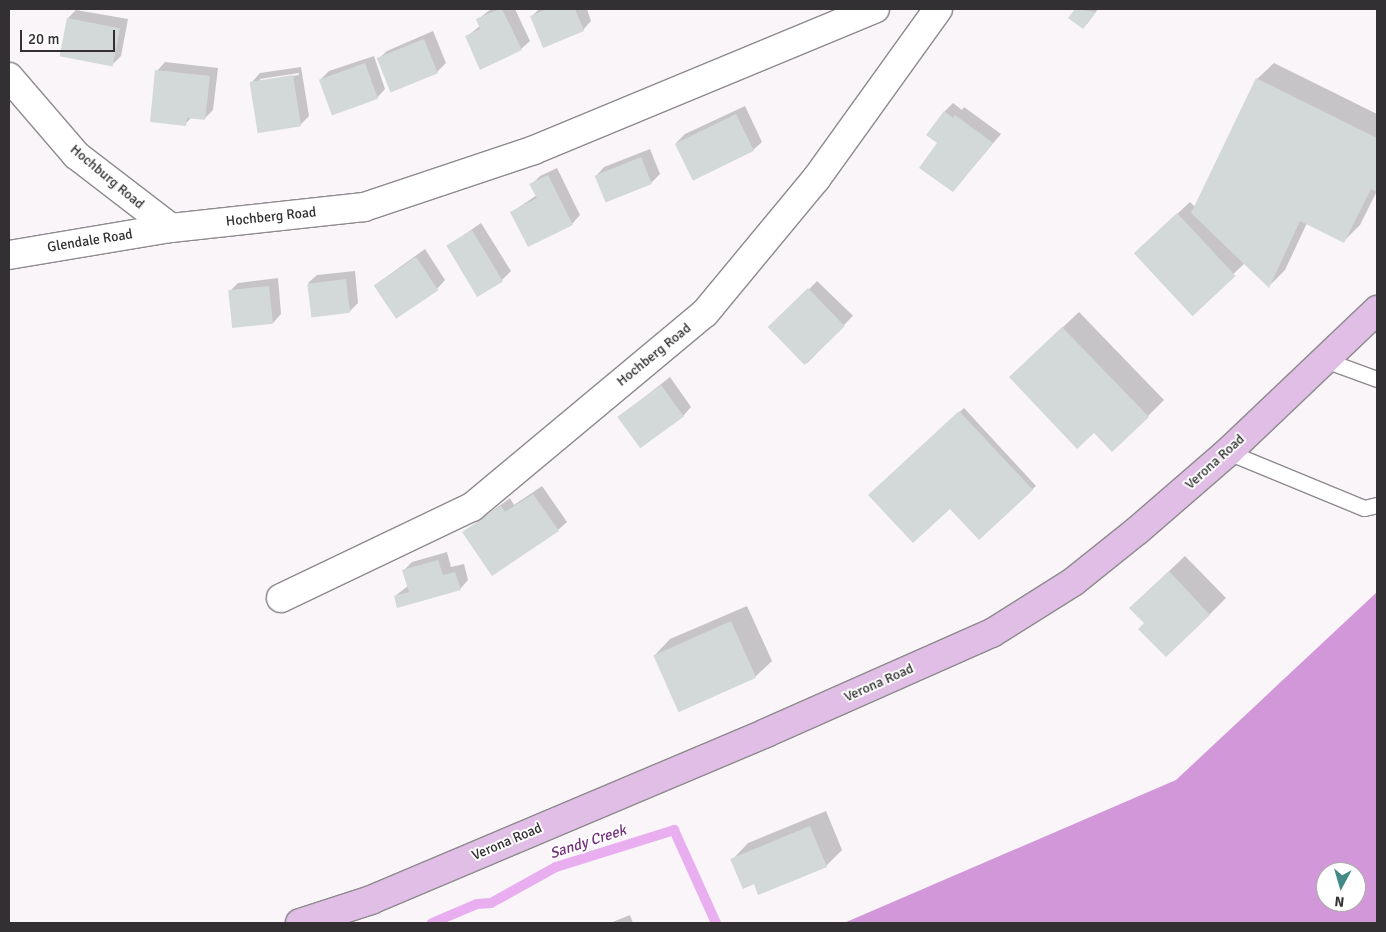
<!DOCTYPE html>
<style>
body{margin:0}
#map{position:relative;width:1386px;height:932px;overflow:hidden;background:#f9f5f9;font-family:Signika,sans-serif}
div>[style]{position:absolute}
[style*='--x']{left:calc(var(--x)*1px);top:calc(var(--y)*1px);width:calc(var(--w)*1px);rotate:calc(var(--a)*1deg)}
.forest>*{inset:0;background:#d197d8}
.shadow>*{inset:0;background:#0003;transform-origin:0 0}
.stream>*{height:10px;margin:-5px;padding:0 5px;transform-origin:5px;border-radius:5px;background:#e9aef0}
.building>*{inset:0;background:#d3d9d9;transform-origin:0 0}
.roads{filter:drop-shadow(1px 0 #8e8a8e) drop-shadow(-1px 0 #8e8a8e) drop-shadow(0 1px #8e8a8e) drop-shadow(0 -1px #8e8a8e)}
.service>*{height:15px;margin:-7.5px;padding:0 7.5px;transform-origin:7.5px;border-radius:7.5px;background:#fff}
.minor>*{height:28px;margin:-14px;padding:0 14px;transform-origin:14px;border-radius:14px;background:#fff}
.primary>*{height:28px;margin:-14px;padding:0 14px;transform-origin:14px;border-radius:14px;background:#e0bee5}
span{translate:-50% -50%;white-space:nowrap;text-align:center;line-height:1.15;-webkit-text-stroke:4px #fff;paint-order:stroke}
.street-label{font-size:14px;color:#323032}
.water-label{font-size:15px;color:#75317e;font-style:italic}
.frame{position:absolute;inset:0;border:10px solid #323032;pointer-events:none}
.north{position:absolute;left:1316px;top:862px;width:50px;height:50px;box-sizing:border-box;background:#fff;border:1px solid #adacad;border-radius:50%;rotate:186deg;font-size:14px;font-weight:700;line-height:20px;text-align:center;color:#323032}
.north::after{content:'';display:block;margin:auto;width:18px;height:22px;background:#438a87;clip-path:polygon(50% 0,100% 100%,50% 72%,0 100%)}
.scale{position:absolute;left:20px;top:30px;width:95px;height:22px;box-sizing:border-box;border:2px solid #323032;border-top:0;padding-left:6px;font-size:15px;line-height:18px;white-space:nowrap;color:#323032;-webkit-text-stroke:4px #fff;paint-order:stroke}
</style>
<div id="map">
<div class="forest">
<div style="clip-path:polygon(evenodd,1377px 592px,1377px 923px,844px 923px,1176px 780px,1377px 592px,1326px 872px,1356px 872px,1356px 902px,1326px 902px,1326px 872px)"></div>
</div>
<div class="shadow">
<div style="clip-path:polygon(491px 9px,515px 9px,530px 41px,521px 49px,466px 37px,480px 26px,477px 20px)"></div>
<div style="clip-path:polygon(539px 9px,587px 9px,591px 21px,583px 30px,532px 16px)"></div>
<div style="clip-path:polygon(1076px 9px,1098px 9px,1087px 24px,1070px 17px)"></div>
<div style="clip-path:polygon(76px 10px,128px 19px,121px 56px,112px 65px,68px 18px)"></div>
<div style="clip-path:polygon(433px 31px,446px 63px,437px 72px,378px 59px,387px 51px)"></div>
<div style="clip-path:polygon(374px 56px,385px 89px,377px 98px,320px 80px,329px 71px)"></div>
<div style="clip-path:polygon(165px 62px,218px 68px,213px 110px,204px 119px,192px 117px,185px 124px,157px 71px)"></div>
<div style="clip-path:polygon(1274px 63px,1377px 114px,1377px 191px,1360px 225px,1344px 241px,1307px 223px,1285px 270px,1269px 286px,1245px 263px,1192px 313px,1148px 241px,1190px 202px,1195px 207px,1257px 79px)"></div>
<div style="clip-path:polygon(evenodd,301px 67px,309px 116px,300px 125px,252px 82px,260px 73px,301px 67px,299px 73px,299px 75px,260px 81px,260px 79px,299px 73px)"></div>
<div style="clip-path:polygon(953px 103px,962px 110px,964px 107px,1001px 134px,953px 191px,939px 143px,944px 112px)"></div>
<div style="clip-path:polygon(745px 106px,762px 142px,753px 150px,676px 143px,685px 134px)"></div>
<div style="clip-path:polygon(650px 149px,660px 174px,651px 183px,596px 176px,604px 167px)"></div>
<div style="clip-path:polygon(557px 168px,580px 215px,572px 224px,512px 212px,537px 195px,531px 185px,540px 176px)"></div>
<div style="clip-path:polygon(481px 223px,511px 271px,502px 280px,448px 246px)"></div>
<div style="clip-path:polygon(425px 249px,445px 280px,437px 289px,375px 285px)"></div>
<div style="clip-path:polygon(355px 271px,358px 303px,349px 312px,308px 283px,317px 275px)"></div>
<div style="clip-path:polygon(278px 278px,281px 314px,273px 323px,230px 291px,238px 283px)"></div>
<div style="left:817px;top:281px;width:50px;height:66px;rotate:44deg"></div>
<div style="clip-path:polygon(1079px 312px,1164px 400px,1148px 416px,1027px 361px)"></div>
<div style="clip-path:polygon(670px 377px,691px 407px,683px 416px,619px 417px)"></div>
<div style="clip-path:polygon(964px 408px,1036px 486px,979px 538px,950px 508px,870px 495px)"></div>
<div style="clip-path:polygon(542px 486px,567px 522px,558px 530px,464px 532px,510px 498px,514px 505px)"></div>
<div style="clip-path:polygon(447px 552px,451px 567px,464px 564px,468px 580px,460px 589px,395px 596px,408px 586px,404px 570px,412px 562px)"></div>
<div style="clip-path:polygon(1185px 556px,1226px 598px,1209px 615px,1145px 623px,1147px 592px)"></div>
<div style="clip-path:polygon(747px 606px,772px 661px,755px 677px,654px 656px,670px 639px)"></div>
<div style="clip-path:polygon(826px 811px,842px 850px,826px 866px,755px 882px,732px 860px,748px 843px)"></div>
<div style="clip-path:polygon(630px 915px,633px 923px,610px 923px)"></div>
</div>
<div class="stream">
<div style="--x:432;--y:923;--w:49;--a:-22.9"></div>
<div style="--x:477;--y:904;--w:14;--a:-4"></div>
<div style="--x:491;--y:903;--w:74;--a:-29"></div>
<div style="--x:556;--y:867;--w:124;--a:-17.4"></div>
<div style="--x:674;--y:830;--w:102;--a:65.7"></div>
</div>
<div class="building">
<div style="clip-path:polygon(499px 9px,502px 9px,522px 50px,480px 70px,465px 36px,480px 29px,476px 19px)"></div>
<div style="clip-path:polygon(547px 9px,575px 9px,584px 31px,543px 48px,530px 16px)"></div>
<div style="clip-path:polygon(1075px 9px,1096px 12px,1083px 29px,1068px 18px)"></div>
<div style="left:67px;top:18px;width:54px;height:39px;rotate:11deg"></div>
<div style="left:424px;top:39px;width:37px;height:51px;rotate:68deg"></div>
<div style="left:365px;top:63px;width:38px;height:49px;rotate:70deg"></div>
<div style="clip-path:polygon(155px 70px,210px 76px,205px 120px,187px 118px,186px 126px,150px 122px)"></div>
<div style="left:293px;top:75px;width:52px;height:44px;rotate:81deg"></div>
<div style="clip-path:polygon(1256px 78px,1377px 138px,1377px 192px,1371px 189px,1344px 243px,1300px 221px,1269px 288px,1191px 213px)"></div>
<div style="clip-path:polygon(944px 111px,953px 118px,955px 115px,993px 143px,953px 192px,919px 168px,937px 143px,926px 135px)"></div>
<div style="left:736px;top:114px;width:41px;height:68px;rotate:64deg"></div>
<div style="left:641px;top:157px;width:29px;height:50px;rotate:68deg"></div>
<div style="clip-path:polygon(548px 175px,573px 225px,528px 247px,510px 212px,537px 198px,529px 184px)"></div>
<div style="left:1177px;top:213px;width:86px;height:59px;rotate:47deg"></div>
<div style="left:472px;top:230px;width:60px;height:30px;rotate:59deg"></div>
<div style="left:416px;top:257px;width:40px;height:51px;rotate:56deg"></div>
<div style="left:346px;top:279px;width:34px;height:39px;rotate:83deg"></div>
<div style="left:269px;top:286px;width:38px;height:41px;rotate:84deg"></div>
<div style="left:808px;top:288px;width:53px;height:56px;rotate:46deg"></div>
<div style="clip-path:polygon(1062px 327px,1149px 417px,1112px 452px,1094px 433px,1077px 449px,1009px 377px)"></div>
<div style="left:661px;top:385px;width:39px;height:54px;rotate:54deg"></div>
<div style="clip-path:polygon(959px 411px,1033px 490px,979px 540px,950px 509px,913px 543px,868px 495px)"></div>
<div style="clip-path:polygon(533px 494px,559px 531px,492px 576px,462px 532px,501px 506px,505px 512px)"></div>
<div style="clip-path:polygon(438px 560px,443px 575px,455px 572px,461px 590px,397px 608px,394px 596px,409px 592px,402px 570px)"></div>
<div style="clip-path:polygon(1169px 571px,1210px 615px,1166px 657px,1138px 629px,1144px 623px,1129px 608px)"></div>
<div style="left:731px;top:621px;width:62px;height:85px;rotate:66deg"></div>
<div style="clip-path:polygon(810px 826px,827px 867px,758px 895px,754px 884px,743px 889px,730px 859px)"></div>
</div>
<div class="roads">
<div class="service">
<div style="--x:1325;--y:360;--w:55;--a:20.1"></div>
<div style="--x:1228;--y:452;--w:147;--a:22.4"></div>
<div style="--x:1364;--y:508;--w:13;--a:-13"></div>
</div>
<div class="minor">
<div style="--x:9;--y:77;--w:103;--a:49.3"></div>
<div style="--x:76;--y:155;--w:120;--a:37.5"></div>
<div style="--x:9;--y:255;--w:164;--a:-9.5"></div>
<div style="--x:171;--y:228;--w:194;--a:-6.2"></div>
<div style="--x:364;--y:207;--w:179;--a:-18.5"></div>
<div style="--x:534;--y:150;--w:369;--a:-22.5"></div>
<div style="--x:281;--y:598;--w:212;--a:-25.5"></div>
<div style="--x:472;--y:507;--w:303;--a:-39.8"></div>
<div style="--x:705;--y:313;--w:174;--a:-50.4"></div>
<div style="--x:816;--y:179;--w:209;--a:-54.3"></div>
</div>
<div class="primary">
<div style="--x:300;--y:923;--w:75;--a:-17.9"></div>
<div style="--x:371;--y:900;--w:429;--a:-22.9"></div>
<div style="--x:766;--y:733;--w:247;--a:-23.9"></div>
<div style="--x:992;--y:633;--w:96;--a:-32.2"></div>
<div style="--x:1073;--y:582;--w:83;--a:-38.7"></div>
<div style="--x:1138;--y:530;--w:119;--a:-40.9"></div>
<div style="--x:1228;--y:452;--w:206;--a:-43.6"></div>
</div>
</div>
<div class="street-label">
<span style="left:107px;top:177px;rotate:40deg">Hochburg Road</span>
<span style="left:271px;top:217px;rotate:-6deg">Hochberg Road</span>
<span style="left:90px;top:241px;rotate:-9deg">Glendale Road</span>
<span style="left:654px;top:355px;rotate:-39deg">Hochberg Road</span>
<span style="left:1215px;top:462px;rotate:-42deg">Verona Road</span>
<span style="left:879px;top:683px;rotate:-24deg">Verona Road</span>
<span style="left:507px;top:842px;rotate:-23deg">Verona Road</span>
</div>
<div class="water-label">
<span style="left:588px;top:842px;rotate:-18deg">Sandy Creek</span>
</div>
<div class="frame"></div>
<div class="north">N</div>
<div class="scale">20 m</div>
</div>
